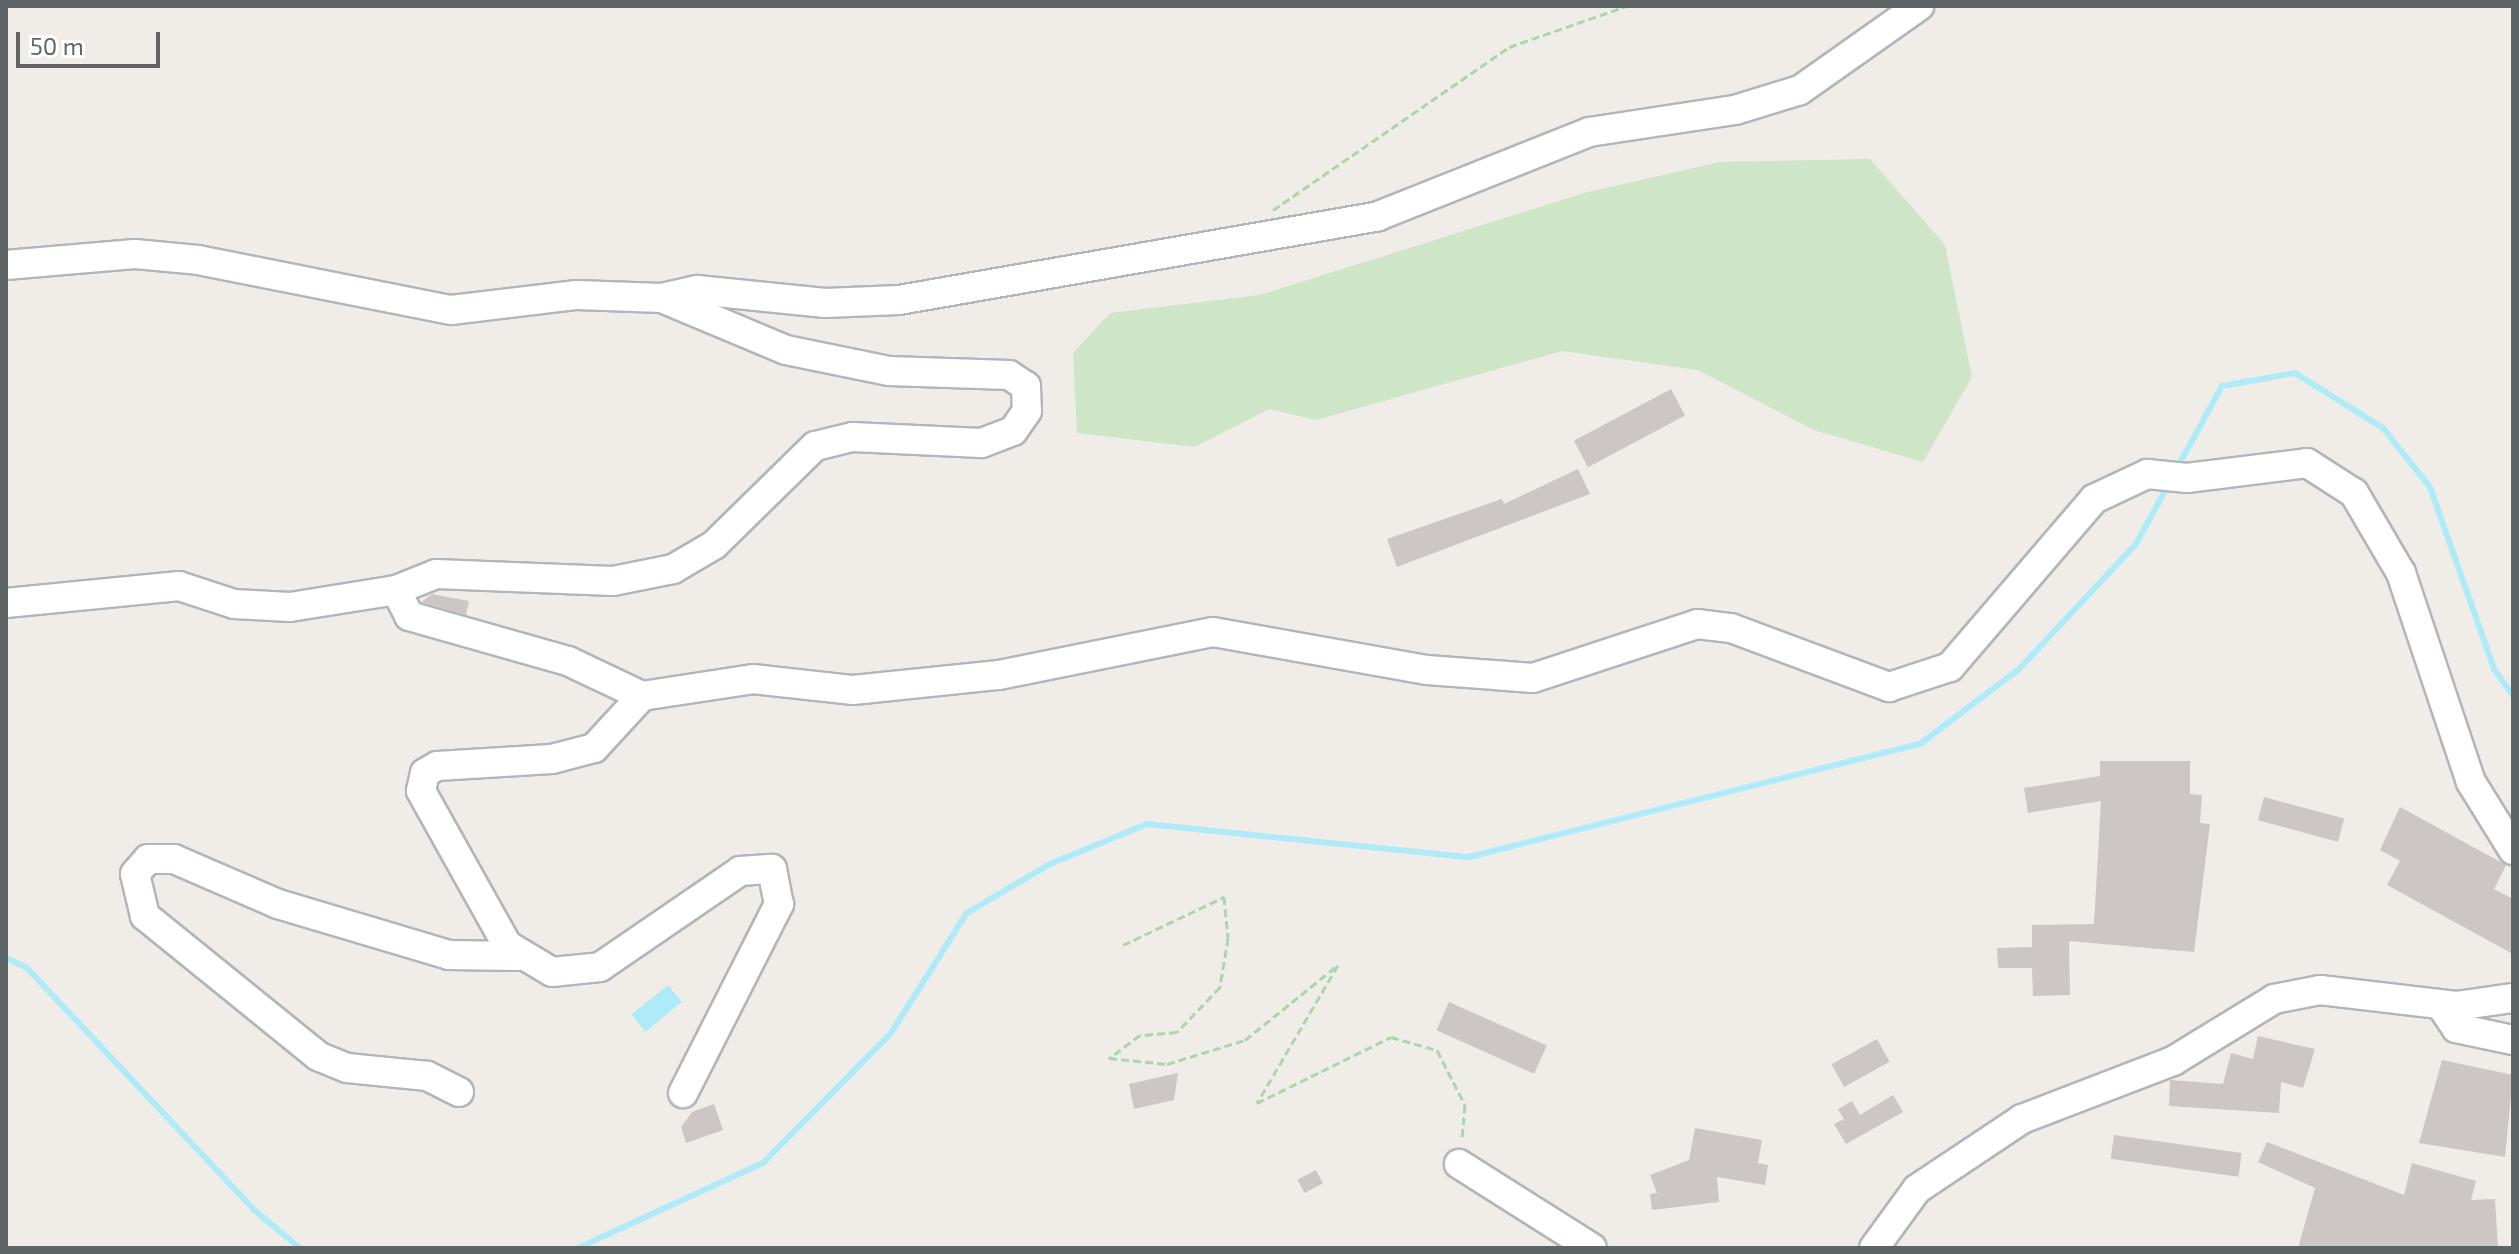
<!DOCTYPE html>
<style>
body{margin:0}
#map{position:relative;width:2519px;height:1254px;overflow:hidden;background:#f0ece8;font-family:"Exo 2",sans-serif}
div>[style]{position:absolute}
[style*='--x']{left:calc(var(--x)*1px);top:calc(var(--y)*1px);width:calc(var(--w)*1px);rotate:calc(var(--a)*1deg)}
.green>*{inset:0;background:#cee5c7}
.water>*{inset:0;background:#afeaf9;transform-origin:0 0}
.stream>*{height:6px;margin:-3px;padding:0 3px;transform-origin:3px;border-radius:3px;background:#afeaf9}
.building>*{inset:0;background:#ccc7c4;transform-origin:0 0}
.path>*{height:3px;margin-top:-1.5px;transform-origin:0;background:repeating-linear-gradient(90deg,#abd6ac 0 8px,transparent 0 12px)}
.roads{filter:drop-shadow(2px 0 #b3b6b9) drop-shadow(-2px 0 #b3b6b9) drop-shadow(0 2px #b3b6b9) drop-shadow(0 -2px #b3b6b9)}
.minor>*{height:28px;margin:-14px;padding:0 14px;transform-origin:14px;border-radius:14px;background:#fff}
span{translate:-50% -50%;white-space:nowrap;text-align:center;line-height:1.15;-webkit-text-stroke:6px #fff;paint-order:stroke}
.frame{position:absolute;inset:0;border:8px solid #5f6467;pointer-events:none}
.scale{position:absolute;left:16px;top:32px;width:144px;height:36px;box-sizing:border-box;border:4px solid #5f6467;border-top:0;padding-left:10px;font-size:24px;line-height:28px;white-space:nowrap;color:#5f6467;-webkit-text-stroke:6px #fff;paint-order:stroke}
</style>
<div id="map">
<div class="green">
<div style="clip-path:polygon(1870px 159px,1945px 245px,1972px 377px,1923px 462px,1814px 430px,1698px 370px,1562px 351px,1316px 420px,1269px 409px,1195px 447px,1077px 433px,1073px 353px,1110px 313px,1260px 295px,1584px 193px,1720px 162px)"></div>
</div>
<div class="water">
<div style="left:668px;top:985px;width:22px;height:47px;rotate:51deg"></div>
</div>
<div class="stream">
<div style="--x:2177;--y:468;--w:94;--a:-61.2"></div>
<div style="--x:2222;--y:386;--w:74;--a:-10.1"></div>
<div style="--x:2295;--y:373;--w:104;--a:32"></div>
<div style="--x:2383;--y:428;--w:75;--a:51.5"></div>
<div style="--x:2430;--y:487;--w:193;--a:70.6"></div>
<div style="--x:2494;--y:669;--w:32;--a:54"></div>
<div style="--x:6;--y:958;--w:23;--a:25"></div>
<div style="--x:27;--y:968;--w:332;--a:46.8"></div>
<div style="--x:254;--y:1210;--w:60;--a:39.6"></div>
<div style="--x:578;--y:1248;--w:204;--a:-24.7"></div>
<div style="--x:763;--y:1163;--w:182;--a:-45.4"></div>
<div style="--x:891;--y:1033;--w:142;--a:-57.7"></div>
<div style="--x:967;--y:913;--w:96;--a:-30.6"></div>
<div style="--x:1050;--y:864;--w:105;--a:-22.4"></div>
<div style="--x:1147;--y:824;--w:324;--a:5.9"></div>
<div style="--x:1469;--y:857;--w:465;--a:-14.1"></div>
<div style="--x:1920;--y:744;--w:123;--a:-37.1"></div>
<div style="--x:2018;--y:670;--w:173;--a:-46.9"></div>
<div style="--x:2136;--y:544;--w:67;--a:-61.5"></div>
</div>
<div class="building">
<div style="left:1671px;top:389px;width:30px;height:110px;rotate:62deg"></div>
<div style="clip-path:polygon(1578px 469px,1590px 494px,1397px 567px,1387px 539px,1502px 499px,1504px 504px)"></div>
<div style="clip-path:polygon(432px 594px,469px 601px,466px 615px,421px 602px)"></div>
<div style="clip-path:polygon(2100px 761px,2190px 761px,2190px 794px,2202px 795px,2200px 823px,2210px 824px,2194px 952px,2069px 941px,2070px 995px,2033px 996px,2032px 968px,1998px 968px,1997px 948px,2032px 947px,2032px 925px,2094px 924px,2101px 801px,2028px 813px,2024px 788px,2100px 776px)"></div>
<div style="left:2264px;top:797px;width:83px;height:24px;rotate:15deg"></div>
<div style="clip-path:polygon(2400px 807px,2506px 865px,2494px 889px,2513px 899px,2513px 954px,2387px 885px,2400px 861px,2380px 850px)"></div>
<div style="left:1449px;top:1002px;width:107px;height:31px;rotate:24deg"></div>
<div style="clip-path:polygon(2258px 1036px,2315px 1049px,2303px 1088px,2281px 1082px,2279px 1113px,2169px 1106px,2170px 1080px,2223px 1084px,2231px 1053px,2253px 1059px)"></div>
<div style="left:1877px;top:1039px;width:26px;height:52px;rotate:61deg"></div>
<div style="clip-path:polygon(2442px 1060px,2513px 1075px,2505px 1157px,2419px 1143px)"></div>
<div style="clip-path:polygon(1178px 1073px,1174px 1100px,1134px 1109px,1129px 1084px)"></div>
<div style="clip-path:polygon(1893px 1095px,1903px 1112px,1846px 1144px,1834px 1124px,1844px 1119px,1838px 1109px,1852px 1101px,1860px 1115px)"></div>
<div style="clip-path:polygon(714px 1104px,723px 1130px,686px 1143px,681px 1127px,692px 1112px)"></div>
<div style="clip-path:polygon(1695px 1128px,1762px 1140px,1758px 1163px,1768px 1165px,1765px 1185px,1717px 1177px,1719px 1202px,1652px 1210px,1650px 1194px,1657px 1193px,1650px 1175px,1689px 1160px)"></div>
<div style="left:2114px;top:1135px;width:129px;height:24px;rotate:8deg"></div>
<div style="clip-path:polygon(2267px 1142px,2404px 1195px,2412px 1163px,2476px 1181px,2471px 1200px,2495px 1199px,2498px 1248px,2298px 1248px,2315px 1188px,2258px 1162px)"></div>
<div style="left:1316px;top:1170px;width:15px;height:21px;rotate:62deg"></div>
</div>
<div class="path">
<div style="--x:1273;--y:210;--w:287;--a:-34.6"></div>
<div style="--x:1509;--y:47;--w:125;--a:-19.2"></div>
<div style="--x:1123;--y:945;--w:112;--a:-25.4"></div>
<div style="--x:1224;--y:897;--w:41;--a:84.4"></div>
<div style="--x:1228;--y:938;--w:50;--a:99.3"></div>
<div style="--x:1220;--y:987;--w:62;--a:133.7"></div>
<div style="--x:1177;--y:1032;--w:37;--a:175"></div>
<div style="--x:1140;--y:1035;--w:39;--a:143"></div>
<div style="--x:1109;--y:1058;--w:58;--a:5.9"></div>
<div style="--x:1167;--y:1064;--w:82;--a:-17.1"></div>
<div style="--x:1245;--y:1040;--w:119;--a:-38.9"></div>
<div style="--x:1338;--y:965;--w:160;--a:120.4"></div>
<div style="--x:1257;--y:1103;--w:149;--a:-26.2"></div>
<div style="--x:1391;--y:1037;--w:48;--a:15.8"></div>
<div style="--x:1437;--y:1050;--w:62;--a:63"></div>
<div style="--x:1465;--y:1105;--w:35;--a:95"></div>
</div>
<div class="roads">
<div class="minor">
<div style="--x:6;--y:265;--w:129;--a:-4.9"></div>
<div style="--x:135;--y:254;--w:63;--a:5.4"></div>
<div style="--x:198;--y:260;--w:258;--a:11.2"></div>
<div style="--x:451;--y:310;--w:127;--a:-6.8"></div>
<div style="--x:577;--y:295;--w:85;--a:2"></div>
<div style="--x:662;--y:298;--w:36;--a:-13"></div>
<div style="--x:697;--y:290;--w:129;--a:5.8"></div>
<div style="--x:825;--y:303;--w:74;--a:-2.3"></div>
<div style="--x:899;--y:300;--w:486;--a:-9.9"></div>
<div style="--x:1378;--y:216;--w:227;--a:-21.7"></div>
<div style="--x:1589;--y:132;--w:148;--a:-8.6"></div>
<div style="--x:1735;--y:110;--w:68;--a:-17.1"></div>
<div style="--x:1800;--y:90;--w:146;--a:-35.2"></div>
<div style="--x:662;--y:298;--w:134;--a:22.8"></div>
<div style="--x:786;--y:350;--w:105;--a:11.5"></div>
<div style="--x:889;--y:371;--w:120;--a:1.9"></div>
<div style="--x:1009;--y:375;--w:20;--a:33"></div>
<div style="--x:1026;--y:386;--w:25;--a:88"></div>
<div style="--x:1027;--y:411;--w:24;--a:125"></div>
<div style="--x:1013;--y:431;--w:34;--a:159"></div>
<div style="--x:981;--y:443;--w:129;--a:-177.3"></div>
<div style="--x:852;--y:437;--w:38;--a:166"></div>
<div style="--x:815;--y:446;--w:141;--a:135.6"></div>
<div style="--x:714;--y:545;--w:48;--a:149.7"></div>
<div style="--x:673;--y:569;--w:61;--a:168.7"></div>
<div style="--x:613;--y:581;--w:177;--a:-177.7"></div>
<div style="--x:436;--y:574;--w:43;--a:158.2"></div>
<div style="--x:396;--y:590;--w:29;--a:63"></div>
<div style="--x:409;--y:616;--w:165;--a:15.8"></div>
<div style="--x:568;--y:661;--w:82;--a:25.3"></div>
<div style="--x:642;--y:696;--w:112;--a:-8.7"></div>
<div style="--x:753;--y:679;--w:101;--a:6.3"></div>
<div style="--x:853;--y:690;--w:147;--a:-5.9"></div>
<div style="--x:999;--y:675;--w:218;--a:-11.4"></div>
<div style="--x:1213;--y:632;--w:217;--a:10.1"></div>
<div style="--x:1427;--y:670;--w:106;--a:4.3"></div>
<div style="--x:1533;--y:678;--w:173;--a:-18.2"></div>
<div style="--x:1697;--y:624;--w:34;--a:7"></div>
<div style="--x:1731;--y:628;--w:169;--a:20.5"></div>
<div style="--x:1889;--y:687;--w:64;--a:-18.2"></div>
<div style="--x:1950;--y:667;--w:221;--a:-49.4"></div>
<div style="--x:2094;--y:499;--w:59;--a:-25.3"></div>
<div style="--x:2147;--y:474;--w:40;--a:5.7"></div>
<div style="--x:2187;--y:478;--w:121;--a:-7.1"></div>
<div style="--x:2307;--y:463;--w:56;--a:32.6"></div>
<div style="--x:2354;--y:493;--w:93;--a:59.6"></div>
<div style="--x:2401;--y:573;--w:220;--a:71.5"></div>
<div style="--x:2471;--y:782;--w:80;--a:58.3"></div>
<div style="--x:6;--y:603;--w:174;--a:-5.6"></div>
<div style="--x:179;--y:586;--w:58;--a:18.1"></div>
<div style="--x:234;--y:604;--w:56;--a:3.1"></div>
<div style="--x:290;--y:607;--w:107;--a:-9.1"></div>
<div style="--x:642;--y:696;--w:71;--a:132.7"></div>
<div style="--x:594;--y:748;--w:43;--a:165.3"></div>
<div style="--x:552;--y:759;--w:115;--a:176.5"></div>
<div style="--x:437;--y:766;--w:14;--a:150"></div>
<div style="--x:425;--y:773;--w:18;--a:103"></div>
<div style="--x:421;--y:791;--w:176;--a:60.8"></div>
<div style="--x:507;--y:945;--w:52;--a:31"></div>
<div style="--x:552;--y:972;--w:48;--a:-5.9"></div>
<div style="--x:600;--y:967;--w:170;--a:-34.4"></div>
<div style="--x:740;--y:871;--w:32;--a:-4"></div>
<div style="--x:772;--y:869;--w:36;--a:79"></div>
<div style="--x:779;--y:904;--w:212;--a:116.9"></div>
<div style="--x:2440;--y:1004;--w:29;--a:56"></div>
<div style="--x:2456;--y:1028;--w:58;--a:11.9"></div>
<div style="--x:459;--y:1092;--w:36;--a:-153"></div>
<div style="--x:427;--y:1076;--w:80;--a:-174.3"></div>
<div style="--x:347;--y:1068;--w:31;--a:-158"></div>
<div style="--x:318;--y:1056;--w:223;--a:-141"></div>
<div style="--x:145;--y:916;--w:43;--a:-103.4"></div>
<div style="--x:135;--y:874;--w:20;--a:-49"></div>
<div style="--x:148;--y:859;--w:26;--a:0"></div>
<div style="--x:174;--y:859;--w:113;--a:23.4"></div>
<div style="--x:278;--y:904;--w:178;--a:16.6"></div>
<div style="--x:449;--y:955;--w:68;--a:0.8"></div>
<div style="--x:1459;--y:1164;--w:157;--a:32.3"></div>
<div style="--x:1874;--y:1248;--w:73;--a:-53.9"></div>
<div style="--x:1917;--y:1189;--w:126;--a:-33.7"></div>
<div style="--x:2022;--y:1119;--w:162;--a:-21"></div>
<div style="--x:2173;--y:1061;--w:119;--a:-31.5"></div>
<div style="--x:2274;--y:999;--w:47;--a:-11.1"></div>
<div style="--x:2320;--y:990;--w:137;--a:6.7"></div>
<div style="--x:2456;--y:1006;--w:58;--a:-8"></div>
</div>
</div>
<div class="frame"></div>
<div class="scale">50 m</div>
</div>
